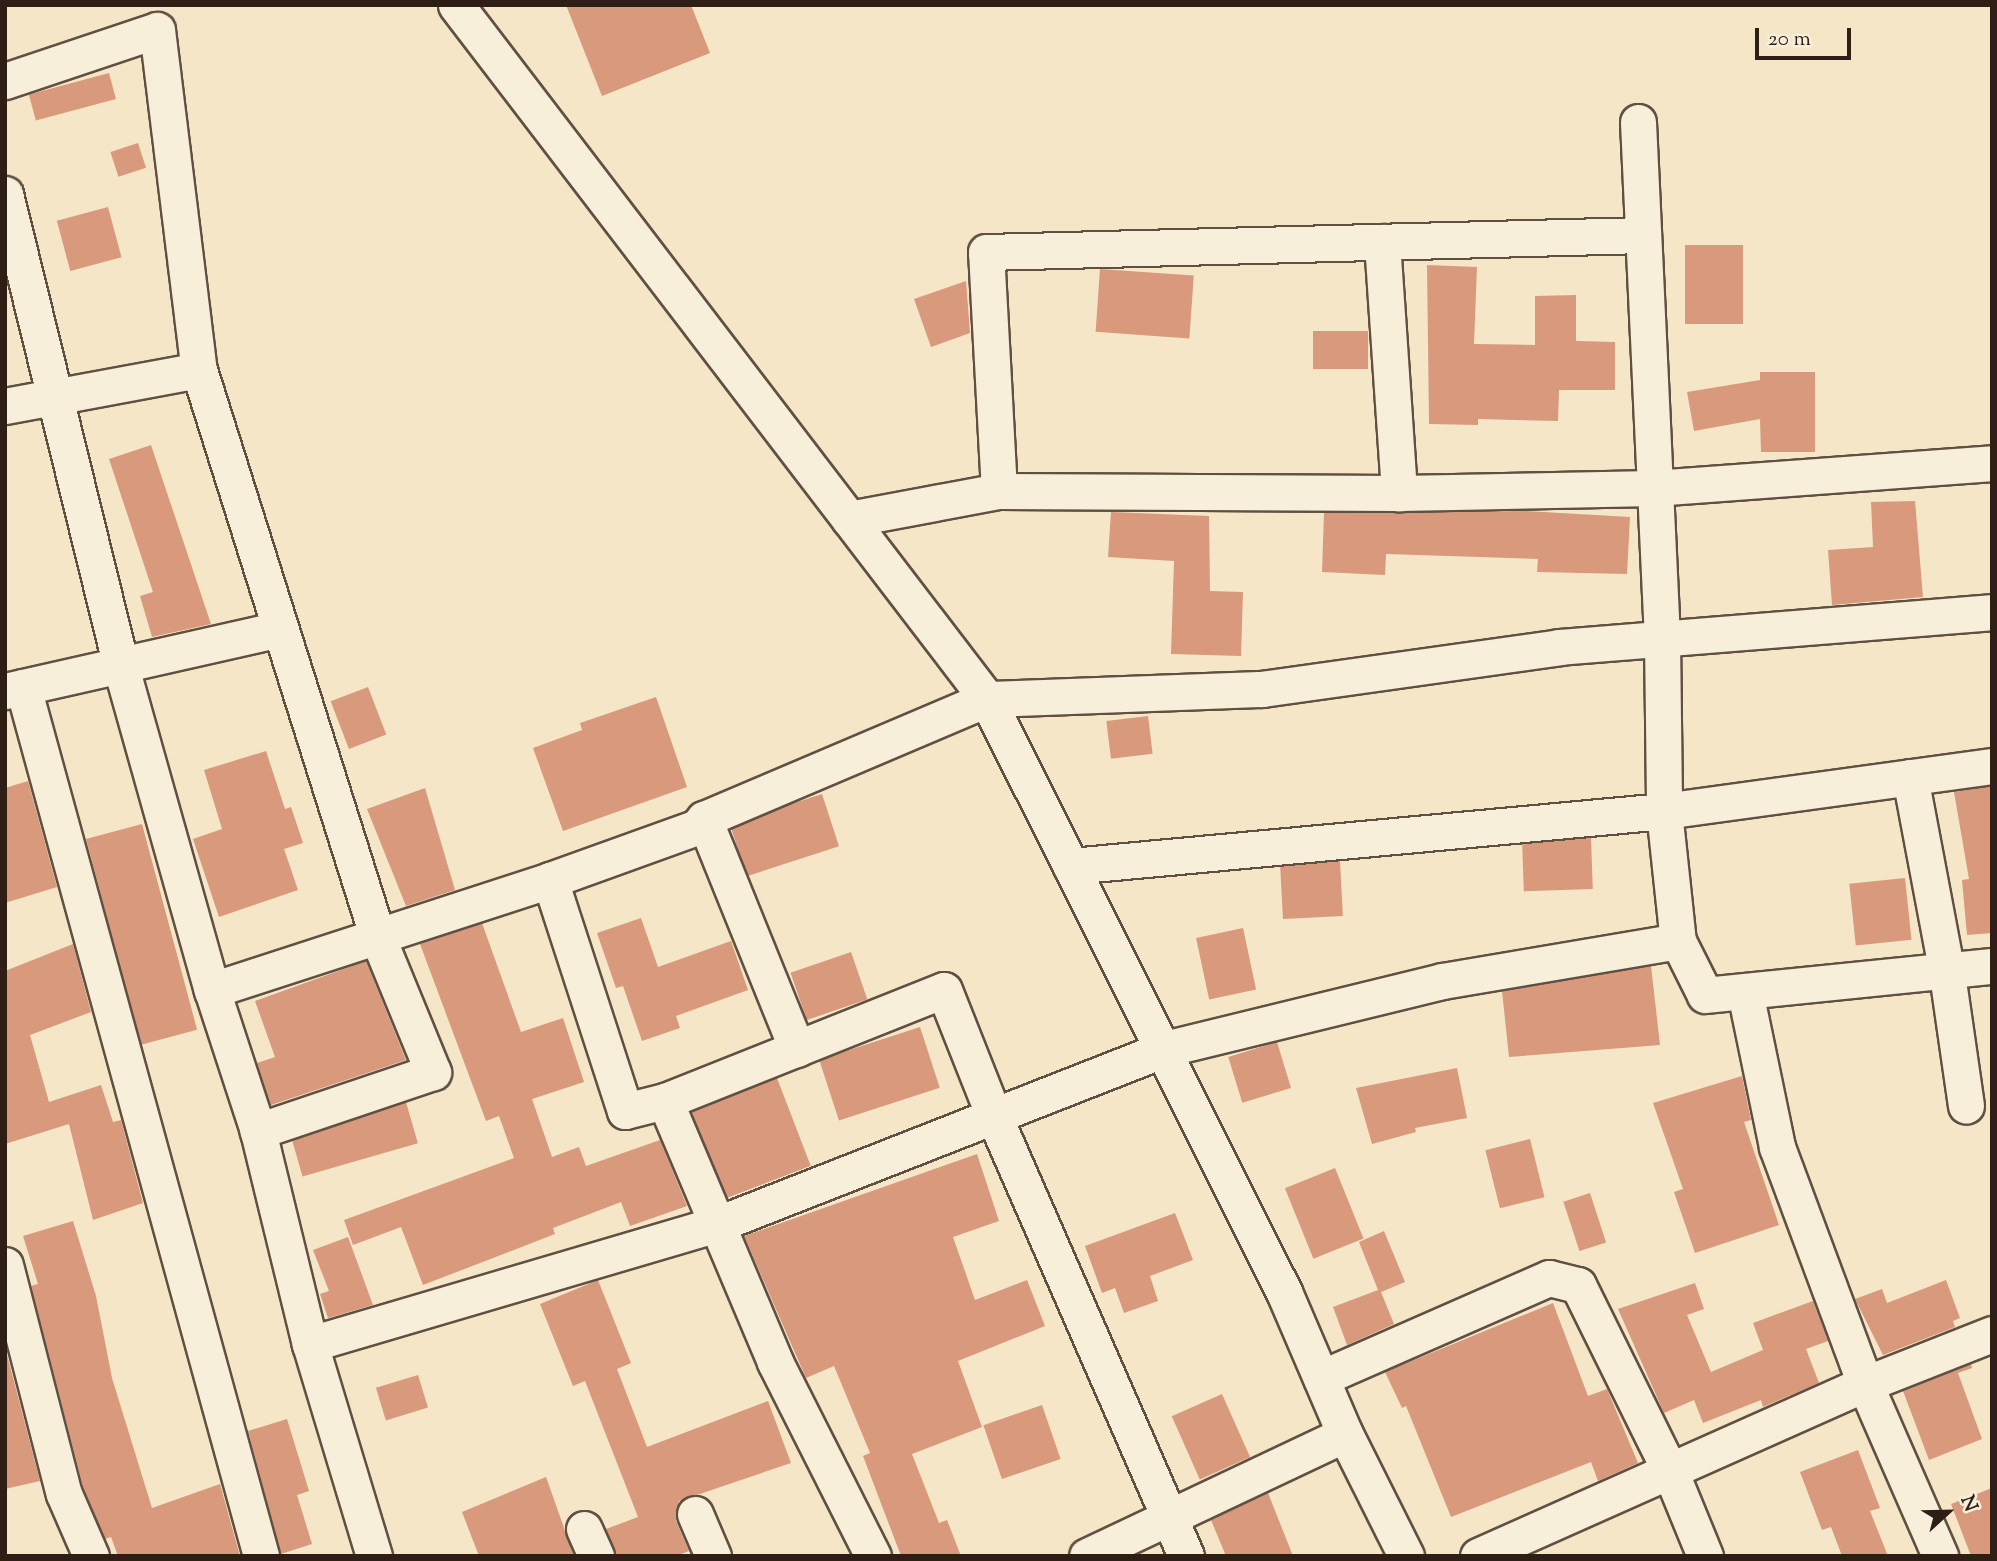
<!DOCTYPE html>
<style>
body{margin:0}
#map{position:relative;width:1997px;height:1561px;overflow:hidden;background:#f5e6c8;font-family:"Sorts Mill Goudy",serif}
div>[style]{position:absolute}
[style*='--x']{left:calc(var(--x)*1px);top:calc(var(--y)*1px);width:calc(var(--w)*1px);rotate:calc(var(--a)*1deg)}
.building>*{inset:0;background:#d8997c;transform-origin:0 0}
.roads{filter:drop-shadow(2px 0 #605042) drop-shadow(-2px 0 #605042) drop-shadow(0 2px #605042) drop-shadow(0 -2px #605042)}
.street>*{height:35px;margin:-17.5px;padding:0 17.5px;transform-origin:17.5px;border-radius:17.5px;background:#f8efdb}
span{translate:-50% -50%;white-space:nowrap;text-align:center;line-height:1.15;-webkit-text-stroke:5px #f8efdb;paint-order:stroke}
.frame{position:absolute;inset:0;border:7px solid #2f1e16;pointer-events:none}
.north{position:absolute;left:1913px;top:1477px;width:70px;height:70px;-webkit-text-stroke:5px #f8efdb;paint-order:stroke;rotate:68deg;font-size:19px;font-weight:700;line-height:28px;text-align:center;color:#2f1e16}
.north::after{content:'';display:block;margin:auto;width:24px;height:32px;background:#2f1e16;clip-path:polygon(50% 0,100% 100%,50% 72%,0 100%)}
.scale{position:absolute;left:1755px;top:28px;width:96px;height:32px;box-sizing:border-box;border:4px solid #2f1e16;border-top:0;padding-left:9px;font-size:21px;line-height:24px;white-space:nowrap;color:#2f1e16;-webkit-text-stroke:5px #f8efdb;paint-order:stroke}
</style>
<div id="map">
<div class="building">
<div style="clip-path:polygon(566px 5px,691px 5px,710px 53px,602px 96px)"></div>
<div style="left:109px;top:73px;width:27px;height:83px;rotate:75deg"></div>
<div style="left:138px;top:143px;width:26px;height:29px;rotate:72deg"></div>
<div style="left:108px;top:207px;width:52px;height:53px;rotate:75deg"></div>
<div style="left:1685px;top:245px;width:58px;height:79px"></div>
<div style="clip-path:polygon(1427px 265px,1477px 267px,1474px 344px,1535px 345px,1535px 296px,1576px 295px,1576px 341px,1615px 342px,1615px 390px,1559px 390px,1558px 421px,1478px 419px,1478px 425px,1429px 424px)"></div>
<div style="left:1100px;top:269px;width:94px;height:63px;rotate:4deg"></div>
<div style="clip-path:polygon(966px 281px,970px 333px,931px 347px,914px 299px)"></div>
<div style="left:1313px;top:331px;width:55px;height:38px"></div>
<div style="clip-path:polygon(1760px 372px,1815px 372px,1815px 452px,1761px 452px,1760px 419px,1694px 431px,1687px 392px,1760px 380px)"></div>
<div style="clip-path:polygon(151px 445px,211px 624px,152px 637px,140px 596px,153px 592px,109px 459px)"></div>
<div style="clip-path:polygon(1915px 501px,1923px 597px,1832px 605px,1828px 550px,1873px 547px,1871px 502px)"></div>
<div style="clip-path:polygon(1526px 511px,1630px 517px,1627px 574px,1537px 572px,1538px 559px,1386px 554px,1385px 575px,1322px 572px,1324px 513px)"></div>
<div style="clip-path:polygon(1111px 512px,1209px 516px,1210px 591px,1243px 592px,1241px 656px,1171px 654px,1174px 561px,1108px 557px)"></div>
<div style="left:368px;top:687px;width:51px;height:40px;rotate:69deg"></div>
<div style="clip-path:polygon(656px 697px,687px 787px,563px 831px,533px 748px,582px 730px,580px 723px)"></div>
<div style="left:1148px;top:716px;width:38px;height:42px;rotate:83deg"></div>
<div style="clip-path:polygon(266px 751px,285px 809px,291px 807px,303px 843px,284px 849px,298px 890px,219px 917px,193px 839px,222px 829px,204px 770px)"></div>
<div style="clip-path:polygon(28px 781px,57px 887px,5px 903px,5px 788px)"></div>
<div style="clip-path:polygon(1992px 786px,1992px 933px,1967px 935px,1962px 880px,1969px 879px,1954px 792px)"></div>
<div style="clip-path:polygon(425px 788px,455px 890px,406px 906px,367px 809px)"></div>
<div style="left:822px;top:794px;width:55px;height:97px;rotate:72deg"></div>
<div style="left:142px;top:824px;width:213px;height:58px;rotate:75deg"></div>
<div style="left:1591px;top:838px;width:51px;height:69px;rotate:88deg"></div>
<div style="left:1340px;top:861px;width:55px;height:60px;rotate:87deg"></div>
<div style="left:1905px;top:878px;width:62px;height:56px;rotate:84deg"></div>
<div style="clip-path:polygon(641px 918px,658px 967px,731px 941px,748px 990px,676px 1016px,680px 1028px,642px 1041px,623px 986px,616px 988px,597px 933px)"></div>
<div style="clip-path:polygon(482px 923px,521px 1032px,563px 1018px,584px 1082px,532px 1099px,552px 1157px,579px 1147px,586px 1166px,660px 1140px,687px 1206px,630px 1226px,621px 1202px,553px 1228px,555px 1234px,423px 1285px,401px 1227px,353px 1245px,344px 1220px,514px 1158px,499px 1116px,486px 1121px,420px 944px)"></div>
<div style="left:1243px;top:928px;width:63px;height:48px;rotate:78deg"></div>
<div style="clip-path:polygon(73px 944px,91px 1012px,30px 1035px,49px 1102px,101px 1085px,113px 1122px,121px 1120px,143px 1203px,93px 1220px,69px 1124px,5px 1144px,5px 971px)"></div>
<div style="left:851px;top:952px;width:50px;height:64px;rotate:71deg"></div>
<div style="clip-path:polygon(366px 961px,406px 1060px,271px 1105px,257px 1063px,275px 1057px,255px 1001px)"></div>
<div style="clip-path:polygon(1651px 966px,1660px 1045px,1509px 1057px,1502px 991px)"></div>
<div style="left:920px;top:1027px;width:64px;height:106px;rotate:72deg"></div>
<div style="left:1277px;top:1042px;width:48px;height:51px;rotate:73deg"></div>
<div style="clip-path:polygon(1457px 1068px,1467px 1118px,1415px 1128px,1416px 1132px,1372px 1144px,1356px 1088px)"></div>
<div style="clip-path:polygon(1742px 1076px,1751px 1120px,1744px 1122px,1779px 1225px,1695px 1253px,1674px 1192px,1683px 1189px,1653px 1103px)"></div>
<div style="left:777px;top:1078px;width:94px;height:92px;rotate:69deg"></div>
<div style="left:406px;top:1102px;width:43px;height:120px;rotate:74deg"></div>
<div style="left:1530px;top:1139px;width:60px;height:46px;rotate:76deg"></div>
<div style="clip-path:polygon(977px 1154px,999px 1221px,953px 1237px,975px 1300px,1027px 1280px,1045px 1326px,958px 1361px,982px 1427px,912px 1454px,939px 1523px,947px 1520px,961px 1556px,901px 1556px,863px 1456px,870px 1453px,834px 1366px,806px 1378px,744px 1236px)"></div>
<div style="left:1335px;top:1168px;width:76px;height:54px;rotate:68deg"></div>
<div style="left:1590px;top:1193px;width:52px;height:28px;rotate:72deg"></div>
<div style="clip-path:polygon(1175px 1213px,1193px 1260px,1150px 1276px,1158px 1301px,1124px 1313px,1115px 1288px,1102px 1293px,1085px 1246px)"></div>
<div style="clip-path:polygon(73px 1221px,96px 1296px,112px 1378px,152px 1508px,220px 1484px,240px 1556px,118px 1556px,111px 1537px,105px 1539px,83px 1487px,31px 1286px,38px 1284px,23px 1236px)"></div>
<div style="clip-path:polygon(1384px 1231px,1405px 1282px,1381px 1292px,1394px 1324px,1347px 1345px,1333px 1307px,1378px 1290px,1359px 1242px)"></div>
<div style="clip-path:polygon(348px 1237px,373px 1305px,328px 1318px,320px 1294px,329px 1291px,313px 1250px)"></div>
<div style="clip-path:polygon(598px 1280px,631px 1363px,617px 1369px,647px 1447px,768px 1401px,791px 1463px,679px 1501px,676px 1521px,689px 1551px,676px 1556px,616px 1556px,606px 1529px,638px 1517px,585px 1381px,573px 1386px,540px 1304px)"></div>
<div style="clip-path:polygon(1946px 1280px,1960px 1318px,1953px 1321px,1955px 1327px,1883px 1355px,1855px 1299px,1882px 1289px,1887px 1303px)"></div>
<div style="clip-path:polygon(1695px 1283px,1704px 1309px,1687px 1315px,1711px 1372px,1763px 1350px,1753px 1323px,1813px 1301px,1828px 1341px,1806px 1349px,1819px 1383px,1763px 1407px,1761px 1400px,1703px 1423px,1694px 1400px,1664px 1413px,1618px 1309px)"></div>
<div style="clip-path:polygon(1553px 1303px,1588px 1396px,1607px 1389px,1638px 1463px,1598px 1481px,1591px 1462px,1451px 1517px,1406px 1406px,1402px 1408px,1385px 1372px)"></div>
<div style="clip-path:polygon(5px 1347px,40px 1481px,5px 1489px)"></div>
<div style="clip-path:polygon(1971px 1364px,1972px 1368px,1958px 1373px,1982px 1439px,1929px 1460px,1903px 1391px)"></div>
<div style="left:418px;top:1375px;width:34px;height:44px;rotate:73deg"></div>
<div style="left:1222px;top:1394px;width:69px;height:55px;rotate:66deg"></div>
<div style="left:1042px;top:1405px;width:57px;height:62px;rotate:71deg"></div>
<div style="clip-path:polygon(287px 1419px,309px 1491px,297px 1495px,312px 1544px,281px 1554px,248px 1431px)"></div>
<div style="clip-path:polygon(1858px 1450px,1880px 1508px,1870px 1511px,1888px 1556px,1842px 1556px,1831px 1527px,1822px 1530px,1800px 1472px)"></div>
<div style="clip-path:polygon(546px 1477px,574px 1556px,479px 1556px,462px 1512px)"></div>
<div style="clip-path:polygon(1992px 1488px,1992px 1556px,1971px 1556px,1951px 1504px)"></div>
<div style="clip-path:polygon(1268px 1493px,1293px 1556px,1226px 1556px,1211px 1520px)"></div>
</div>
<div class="roads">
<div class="street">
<div style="--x:456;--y:5;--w:874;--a:52.58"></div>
<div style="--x:987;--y:699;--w:663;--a:63.4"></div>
<div style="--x:1284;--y:1292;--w:155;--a:66.8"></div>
<div style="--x:1345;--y:1434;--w:136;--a:63.4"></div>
<div style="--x:5;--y:81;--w:160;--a:-18.5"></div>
<div style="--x:157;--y:30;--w:343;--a:83"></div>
<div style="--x:199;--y:370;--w:596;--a:72.51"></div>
<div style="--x:378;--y:938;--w:145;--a:67.7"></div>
<div style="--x:433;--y:1072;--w:185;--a:161.4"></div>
<div style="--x:1638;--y:122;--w:517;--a:87.34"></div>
<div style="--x:1662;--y:638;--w:173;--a:89.3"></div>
<div style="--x:1664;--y:811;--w:131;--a:83.9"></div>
<div style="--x:1678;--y:941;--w:60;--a:63.4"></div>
<div style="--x:1705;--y:995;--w:288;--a:-5.8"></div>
<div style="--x:5;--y:194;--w:487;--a:76.2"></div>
<div style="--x:121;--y:667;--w:336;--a:74.3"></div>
<div style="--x:212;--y:990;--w:148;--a:71.9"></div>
<div style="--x:258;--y:1131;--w:219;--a:76.3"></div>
<div style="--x:310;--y:1344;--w:221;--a:73.2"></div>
<div style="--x:1382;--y:242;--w:252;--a:86.1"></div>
<div style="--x:5;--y:406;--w:197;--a:-10.5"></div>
<div style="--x:999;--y:491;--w:239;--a:-93.1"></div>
<div style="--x:986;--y:252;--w:657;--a:-1.48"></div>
<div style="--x:849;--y:519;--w:153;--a:-10.6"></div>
<div style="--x:999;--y:491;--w:400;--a:0.3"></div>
<div style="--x:1399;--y:493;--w:255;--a:-1.1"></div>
<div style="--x:1654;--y:488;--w:339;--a:-4.2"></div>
<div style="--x:23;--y:687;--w:901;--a:74.68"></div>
<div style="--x:5;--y:691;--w:282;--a:-12.7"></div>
<div style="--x:1910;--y:777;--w:193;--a:79.3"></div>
<div style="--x:1946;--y:967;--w:140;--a:81.8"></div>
<div style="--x:704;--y:819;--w:248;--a:68"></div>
<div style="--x:1071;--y:866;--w:596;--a:-5.3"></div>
<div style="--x:1664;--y:811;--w:331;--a:-7.8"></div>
<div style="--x:550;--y:880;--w:243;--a:72"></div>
<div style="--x:625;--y:1111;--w:41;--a:-14"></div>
<div style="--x:665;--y:1101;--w:300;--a:-21.7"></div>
<div style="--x:944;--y:990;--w:133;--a:68.4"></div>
<div style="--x:993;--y:1114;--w:482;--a:66.4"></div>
<div style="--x:212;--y:990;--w:355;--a:-18"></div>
<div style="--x:550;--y:880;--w:156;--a:-19.8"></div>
<div style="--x:697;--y:827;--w:11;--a:-49"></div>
<div style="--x:704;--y:819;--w:307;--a:-23"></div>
<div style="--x:987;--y:699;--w:275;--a:-2.1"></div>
<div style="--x:1262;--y:689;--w:300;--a:-8"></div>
<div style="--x:1559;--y:647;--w:434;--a:-4.6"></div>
<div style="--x:1745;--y:992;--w:158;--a:78.3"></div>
<div style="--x:1777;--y:1147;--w:253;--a:69.6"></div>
<div style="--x:1865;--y:1384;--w:188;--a:66.4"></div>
<div style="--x:665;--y:1101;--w:283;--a:67.1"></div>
<div style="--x:775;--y:1362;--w:217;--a:63.2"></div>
<div style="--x:5;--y:1265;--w:236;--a:75.6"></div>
<div style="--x:64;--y:1494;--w:68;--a:66.5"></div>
<div style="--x:310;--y:1344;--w:425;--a:-16.4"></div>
<div style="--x:718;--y:1224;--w:479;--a:-21.4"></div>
<div style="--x:1164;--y:1049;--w:286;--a:-13.7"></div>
<div style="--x:1442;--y:981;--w:239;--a:-9.6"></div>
<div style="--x:1321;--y:1378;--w:249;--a:-23.7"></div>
<div style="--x:1549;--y:1278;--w:30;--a:14"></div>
<div style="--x:1578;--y:1285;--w:210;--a:63.7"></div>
<div style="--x:1671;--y:1473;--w:90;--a:67.7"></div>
<div style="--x:695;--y:1514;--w:46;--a:66.8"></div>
<div style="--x:584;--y:1529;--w:30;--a:66"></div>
<div style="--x:1087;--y:1556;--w:285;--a:-25.3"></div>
<div style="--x:1478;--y:1556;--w:424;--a:-24"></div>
<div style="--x:1865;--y:1384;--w:136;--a:-21.5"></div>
</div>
</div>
<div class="frame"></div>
<div class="north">N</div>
<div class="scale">20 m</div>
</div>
